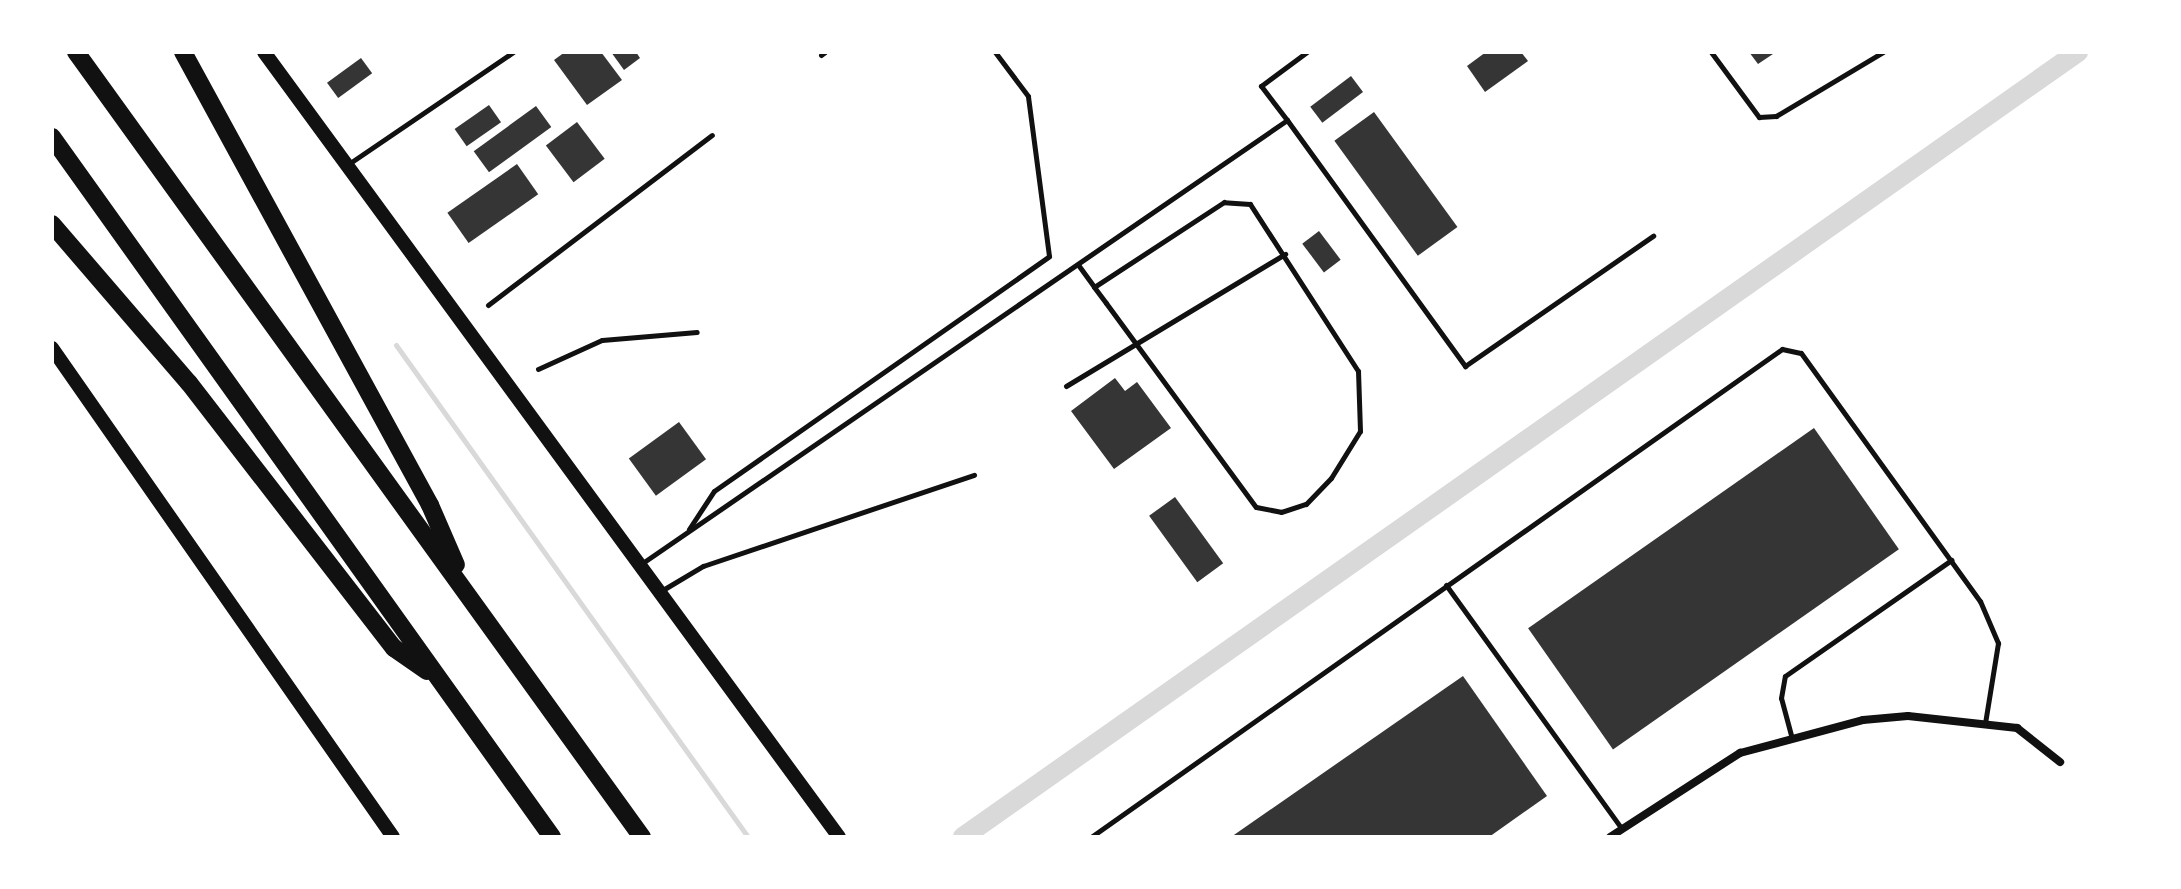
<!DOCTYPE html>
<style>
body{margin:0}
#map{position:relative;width:2181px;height:889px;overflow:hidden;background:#fff;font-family:Lora,serif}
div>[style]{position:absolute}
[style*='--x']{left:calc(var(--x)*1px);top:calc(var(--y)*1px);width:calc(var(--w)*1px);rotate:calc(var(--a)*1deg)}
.stream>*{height:5px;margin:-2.5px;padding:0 2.5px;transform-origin:2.5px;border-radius:2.5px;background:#d9d9d9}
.canal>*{height:20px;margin:-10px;padding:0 10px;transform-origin:10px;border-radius:10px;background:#d9d9d9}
.building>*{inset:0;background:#353535;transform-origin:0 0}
.service>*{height:5px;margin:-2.5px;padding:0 2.5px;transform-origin:2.5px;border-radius:2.5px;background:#111}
.minor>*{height:8px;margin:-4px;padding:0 4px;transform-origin:4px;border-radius:4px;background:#111}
.secondary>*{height:14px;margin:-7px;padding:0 7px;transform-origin:7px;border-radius:7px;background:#111}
.motorway>*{height:18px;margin:-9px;padding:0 9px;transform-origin:9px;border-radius:9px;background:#111}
span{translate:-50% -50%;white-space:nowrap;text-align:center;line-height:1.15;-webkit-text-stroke:8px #fff;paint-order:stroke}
.frame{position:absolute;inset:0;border:54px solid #fff;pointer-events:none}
</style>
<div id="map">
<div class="stream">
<div style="--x:396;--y:345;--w:605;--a:54.42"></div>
</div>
<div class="canal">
<div style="--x:963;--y:837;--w:1364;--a:-35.15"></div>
</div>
<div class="building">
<div style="clip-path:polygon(565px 52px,601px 52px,622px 80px,587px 105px,554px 60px)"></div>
<div style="clip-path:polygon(611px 52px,636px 52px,640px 58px,624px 70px)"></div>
<div style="clip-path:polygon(1486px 52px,1521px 52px,1528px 61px,1485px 92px,1467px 66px)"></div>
<div style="clip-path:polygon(1749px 52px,1776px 52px,1758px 64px)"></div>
<div style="left:361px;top:58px;width:19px;height:42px;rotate:54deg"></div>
<div style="left:1351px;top:76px;width:20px;height:51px;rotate:53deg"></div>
<div style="left:489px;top:105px;width:21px;height:42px;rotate:55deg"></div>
<div style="left:536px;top:106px;width:26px;height:77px;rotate:54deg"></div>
<div style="left:1374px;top:112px;width:142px;height:49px;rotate:54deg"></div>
<div style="left:577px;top:122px;width:46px;height:39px;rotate:53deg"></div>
<div style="left:517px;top:164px;width:37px;height:85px;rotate:55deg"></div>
<div style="left:1319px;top:231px;width:36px;height:21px;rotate:53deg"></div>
<div style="clip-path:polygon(1115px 378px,1125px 391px,1137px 382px,1171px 428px,1114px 469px,1071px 411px)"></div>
<div style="left:679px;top:422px;width:46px;height:62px;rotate:54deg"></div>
<div style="left:1814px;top:428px;width:148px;height:349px;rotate:55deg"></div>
<div style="left:1175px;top:497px;width:82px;height:32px;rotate:54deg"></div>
<div style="clip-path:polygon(1463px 676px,1547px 796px,1489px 837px,1231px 837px)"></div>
</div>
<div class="service">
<div style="--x:1711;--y:52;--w:81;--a:53.6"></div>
<div style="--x:1759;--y:117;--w:17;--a:-3"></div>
<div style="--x:1776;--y:116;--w:125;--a:-30.9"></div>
<div style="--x:821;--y:55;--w:5;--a:-37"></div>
<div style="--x:1287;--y:120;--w:43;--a:-127.4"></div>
<div style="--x:1261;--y:86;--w:57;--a:-36.5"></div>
<div style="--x:347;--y:165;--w:201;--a:-34.2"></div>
<div style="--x:1079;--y:266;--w:26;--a:54"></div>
<div style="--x:1094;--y:287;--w:20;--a:53"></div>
<div style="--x:1106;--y:303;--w:253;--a:53.7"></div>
<div style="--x:1256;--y:507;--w:25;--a:11"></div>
<div style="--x:1281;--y:512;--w:26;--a:-18"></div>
<div style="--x:1306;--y:504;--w:36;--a:-46"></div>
<div style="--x:1331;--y:478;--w:55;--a:-58.3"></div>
<div style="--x:1360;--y:431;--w:60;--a:-91.9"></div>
<div style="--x:1358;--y:371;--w:199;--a:-122.9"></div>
<div style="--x:1250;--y:204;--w:26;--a:-176"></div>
<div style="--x:1224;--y:202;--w:155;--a:146.8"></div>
<div style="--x:488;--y:305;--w:281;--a:-37.2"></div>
<div style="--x:538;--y:369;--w:70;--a:-24.4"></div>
<div style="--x:602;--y:340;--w:95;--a:-4.8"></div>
<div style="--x:1066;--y:386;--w:256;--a:-31.1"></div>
<div style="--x:689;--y:529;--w:45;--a:-56.7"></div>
<div style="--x:714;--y:491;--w:409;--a:-35"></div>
<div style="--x:1049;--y:256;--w:161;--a:-97.5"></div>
<div style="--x:1028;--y:96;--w:55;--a:-126.9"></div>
<div style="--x:641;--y:564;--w:784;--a:-34.5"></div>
<div style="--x:1287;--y:120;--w:304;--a:54.1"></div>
<div style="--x:1465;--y:366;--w:229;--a:-34.7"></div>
<div style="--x:1446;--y:585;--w:301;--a:54.2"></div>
<div style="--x:661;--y:591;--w:49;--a:-30.8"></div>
<div style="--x:703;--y:566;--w:286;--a:-18.6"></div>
<div style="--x:1791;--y:735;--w:38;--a:-105"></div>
<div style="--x:1781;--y:698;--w:22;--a:-80"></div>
<div style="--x:1785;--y:676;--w:203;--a:-34.9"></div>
<div style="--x:1091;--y:837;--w:846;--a:-35.23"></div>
<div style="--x:1782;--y:349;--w:19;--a:12"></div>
<div style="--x:1801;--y:353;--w:306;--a:54.2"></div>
<div style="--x:1980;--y:601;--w:46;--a:66.8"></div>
<div style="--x:1998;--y:643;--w:81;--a:99.2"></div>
</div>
<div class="minor">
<div style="--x:1610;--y:837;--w:155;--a:-32.9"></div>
<div style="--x:1740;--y:753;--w:127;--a:-15"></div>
<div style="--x:1863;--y:720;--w:45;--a:-5.1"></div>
<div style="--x:1908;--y:716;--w:110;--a:6.3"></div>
<div style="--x:2017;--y:728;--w:55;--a:38.3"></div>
</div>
<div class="secondary">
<div style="--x:264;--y:52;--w:973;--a:53.78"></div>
<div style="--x:52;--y:348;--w:596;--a:55.11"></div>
</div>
<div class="motorway">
<div style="--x:76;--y:52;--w:968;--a:54.21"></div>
<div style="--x:183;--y:52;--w:516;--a:61.4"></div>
<div style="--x:430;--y:505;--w:65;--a:66.6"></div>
<div style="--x:52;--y:137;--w:860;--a:54.46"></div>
<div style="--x:52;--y:224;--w:210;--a:49.3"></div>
<div style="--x:189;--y:383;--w:335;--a:52.3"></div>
<div style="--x:394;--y:648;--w:40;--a:34.9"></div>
</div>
<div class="frame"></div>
</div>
